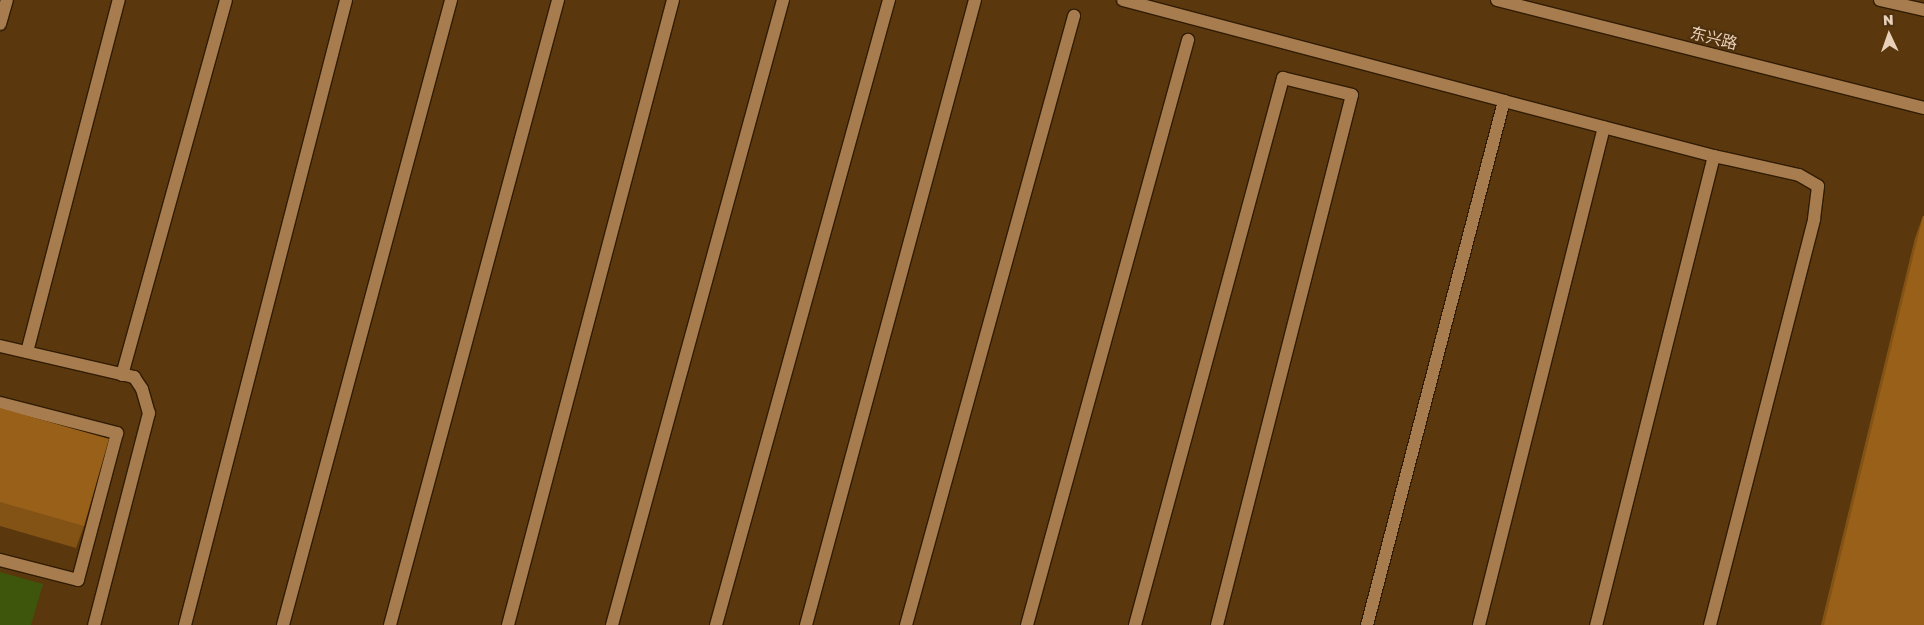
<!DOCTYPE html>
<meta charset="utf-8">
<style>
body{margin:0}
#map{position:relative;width:1924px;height:625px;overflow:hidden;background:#50320e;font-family:"Golos Text","Noto Sans SC",sans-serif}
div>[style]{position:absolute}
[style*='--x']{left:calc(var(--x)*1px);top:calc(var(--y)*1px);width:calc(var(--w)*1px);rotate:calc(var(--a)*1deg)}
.built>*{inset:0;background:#5a370c;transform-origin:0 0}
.green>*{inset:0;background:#3e560c}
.roads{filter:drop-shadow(1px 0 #301c04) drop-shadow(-1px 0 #301c04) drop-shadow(0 1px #301c04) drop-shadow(0 -1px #301c04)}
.minor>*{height:12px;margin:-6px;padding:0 6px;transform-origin:6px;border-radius:6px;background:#a77c4e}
.wall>*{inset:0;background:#835315}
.building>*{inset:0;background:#986018}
span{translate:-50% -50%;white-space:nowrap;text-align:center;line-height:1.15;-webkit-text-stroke:4.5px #50320e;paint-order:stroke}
.street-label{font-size:16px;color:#e8d0b9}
.north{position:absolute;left:1864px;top:10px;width:50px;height:50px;-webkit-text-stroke:4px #50320e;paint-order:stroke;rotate:357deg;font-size:14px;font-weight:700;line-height:20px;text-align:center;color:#e8d0b9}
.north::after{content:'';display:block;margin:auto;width:18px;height:22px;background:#e8d0b9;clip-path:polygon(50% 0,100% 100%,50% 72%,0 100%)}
</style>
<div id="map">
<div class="built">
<div style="left:0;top:0;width:1924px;height:625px"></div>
</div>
<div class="green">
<div style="clip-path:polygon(0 572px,43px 584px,31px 625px,0 625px)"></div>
</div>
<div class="roads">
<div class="minor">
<div style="--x:1123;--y:0;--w:394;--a:14.8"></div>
<div style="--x:1504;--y:101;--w:542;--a:104.65"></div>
<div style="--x:1497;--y:0;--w:440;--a:14.2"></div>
<div style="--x:1880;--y:0;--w:45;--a:12.8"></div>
<div style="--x:0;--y:24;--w:25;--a:-74"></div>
<div style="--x:1504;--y:101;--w:217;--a:14.7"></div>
<div style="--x:1714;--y:156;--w:484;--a:104.1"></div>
<div style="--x:0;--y:346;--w:138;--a:13"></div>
<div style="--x:134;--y:377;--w:14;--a:56"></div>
<div style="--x:142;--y:389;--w:25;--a:74"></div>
<div style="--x:149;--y:413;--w:219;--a:104.5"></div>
<div style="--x:27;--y:352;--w:364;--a:-75.4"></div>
<div style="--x:122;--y:375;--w:389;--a:-74.5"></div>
<div style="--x:0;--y:403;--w:121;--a:14.4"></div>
<div style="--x:117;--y:433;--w:152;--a:104.9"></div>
<div style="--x:78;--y:580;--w:81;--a:-165.6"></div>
<div style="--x:185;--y:625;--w:645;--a:-75.55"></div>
<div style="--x:283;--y:625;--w:647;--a:-74.95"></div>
<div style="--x:390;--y:625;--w:647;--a:-74.95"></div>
<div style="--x:508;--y:625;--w:646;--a:-75.21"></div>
<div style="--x:612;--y:625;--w:648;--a:-74.7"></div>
<div style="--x:716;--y:625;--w:649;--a:-74.53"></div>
<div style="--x:806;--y:625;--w:647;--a:-74.87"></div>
<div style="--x:906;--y:625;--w:632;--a:-74.58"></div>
<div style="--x:1027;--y:625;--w:607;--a:-74.61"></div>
<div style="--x:1135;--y:625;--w:567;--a:-74.86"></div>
<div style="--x:1283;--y:78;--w:71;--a:13.8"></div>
<div style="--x:1352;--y:95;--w:547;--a:104.29"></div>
<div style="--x:1479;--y:625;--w:513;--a:-75.91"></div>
<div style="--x:1710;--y:625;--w:419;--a:-75.6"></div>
<div style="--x:1814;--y:219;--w:33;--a:-83"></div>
<div style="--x:1818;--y:186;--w:22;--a:-150"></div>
<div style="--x:1799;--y:175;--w:87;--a:-167.4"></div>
</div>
</div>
<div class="wall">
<div style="clip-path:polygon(1923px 216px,1924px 625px,1821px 625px,1915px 238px)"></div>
<div style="clip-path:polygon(0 408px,84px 526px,76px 548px,0 526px)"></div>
</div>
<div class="building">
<div style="clip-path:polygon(1923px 216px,1924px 216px,1924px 625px,1824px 625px)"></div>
<div style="clip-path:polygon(0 408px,109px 439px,84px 526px,0 502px)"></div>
</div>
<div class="street-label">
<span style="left:1714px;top:38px;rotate:14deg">东兴路</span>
</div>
<div class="north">N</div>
</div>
